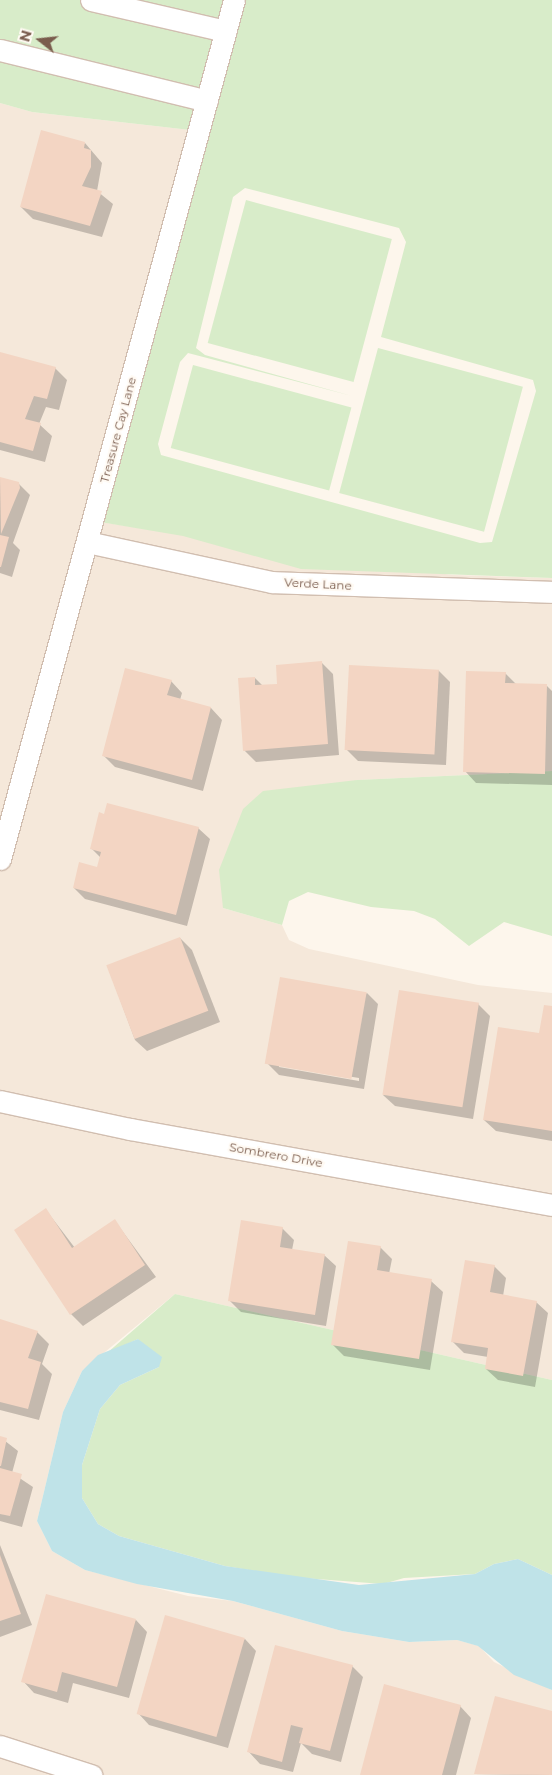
<!DOCTYPE html>
<style>
body{margin:0}
#map{position:relative;width:552px;height:1775px;overflow:hidden;background:#fdf6ec;font-family:Montserrat,sans-serif}
div>[style]{position:absolute}
[style*='--x']{left:calc(var(--x)*1px);top:calc(var(--y)*1px);width:calc(var(--w)*1px);rotate:calc(var(--a)*1deg)}
.residential>*{inset:0;background:#f5e8da}
.green>*{inset:0;background:#d8ecc9;transform-origin:0 0}
.water>*{inset:0;background:#bfe3e8}
.shadow>*{inset:0;background:#0003}
.building>*{inset:0;background:#f3d5c3;transform-origin:0 0}
.roads{filter:drop-shadow(1px 0 #d1beb0) drop-shadow(-1px 0 #d1beb0) drop-shadow(0 1px #d1beb0) drop-shadow(0 -1px #d1beb0)}
.minor>*{height:21px;margin:-10.5px;padding:0 10.5px;transform-origin:10.5px;border-radius:10.5px;background:#fff}
span{translate:-50% -50%;white-space:nowrap;text-align:center;line-height:1.15;-webkit-text-stroke:4px #fffaf3;paint-order:stroke}
.street-label{font-size:12px;color:#7a5c4d}
.north{position:absolute;left:15px;top:15px;width:50px;height:50px;-webkit-text-stroke:4px #fffaf3;paint-order:stroke;rotate:286deg;font-size:14px;font-weight:700;line-height:20px;text-align:center;color:#7a5c4d}
.north::after{content:'';display:block;margin:auto;width:18px;height:22px;background:#7a5c4d;clip-path:polygon(50% 0,100% 100%,50% 72%,0 100%)}
</style>
<div id="map">
<div class="residential">
<div style="clip-path:polygon(0 103px,32px 112px,199px 131px,100px 522px,452px 575px,552px 578px,552px 771px,357px 780px,223px 908px,282px 925px,289px 940px,309px 949px,478px 985px,552px 993px,552px 1380px,175px 1294px,82px 1371px,63px 1412px,37px 1521px,52px 1551px,85px 1570px,188px 1596px,233px 1601px,342px 1631px,409px 1642px,457px 1640px,479px 1646px,494px 1662px,552px 1690px,552px 1775px,0 1775px)"></div>
</div>
<div class="green">
<div style="clip-path:polygon(evenodd,0 0,552px 0,552px 578px,301px 569px,183px 536px,100px 522px,199px 131px,32px 112px,0 103px,0 0,245px 188px,399px 228px,406px 242px,381px 337px,533px 380px,536px 391px,492px 542px,480px 543px,161px 455px,158px 444px,180px 362px,188px 353px,352px 396px,205px 355px,196px 348px,233px 197px,245px 188px)"></div>
<div style="left:246px;top:200px;width:151px;height:148px;rotate:15deg"></div>
<div style="left:378px;top:348px;width:150px;height:150px;rotate:15deg"></div>
<div style="left:193px;top:365px;width:164px;height:86px;rotate:15deg"></div>
<div style="clip-path:polygon(552px 771px,552px 936px,504px 922px,469px 946px,435px 919px,414px 911px,371px 907px,308px 892px,289px 901px,282px 925px,223px 908px,219px 870px,243px 809px,263px 791px,357px 780px)"></div>
<div style="clip-path:polygon(175px 1294px,552px 1380px,552px 1575px,518px 1559px,494px 1564px,475px 1574px,404px 1578px,383px 1584px,290px 1577px,225px 1566px,119px 1536px,98px 1524px,82px 1498px,82px 1465px,100px 1409px,120px 1385px,159px 1367px,138px 1339px,107px 1353px)"></div>
</div>
<div class="water">
<div style="clip-path:polygon(138px 1339px,162px 1357px,159px 1367px,120px 1385px,100px 1409px,82px 1465px,82px 1498px,98px 1524px,119px 1536px,225px 1566px,359px 1585px,475px 1574px,494px 1564px,518px 1559px,552px 1575px,552px 1690px,514px 1675px,478px 1646px,457px 1640px,409px 1642px,342px 1631px,233px 1601px,137px 1584px,85px 1570px,52px 1551px,37px 1521px,63px 1412px,82px 1371px,98px 1355px)"></div>
</div>
<div class="shadow">
<div style="clip-path:polygon(85px 143px,102px 163px,97px 191px,113px 204px,102px 237px,33px 219px,21px 207px)"></div>
<div style="clip-path:polygon(0 353px,55px 368px,67px 380px,59px 410px,46px 407px,39px 424px,52px 436px,45px 462px,0 450px)"></div>
<div style="clip-path:polygon(0 478px,18px 483px,30px 495px,13px 543px,20px 550px,12px 577px,0 573px)"></div>
<div style="clip-path:polygon(322px 663px,333px 674px,339px 755px,256px 762px,244px 750px,255px 678px,263px 686px,278px 685px)"></div>
<div style="clip-path:polygon(438px 670px,450px 682px,446px 765px,358px 761px,346px 749px)"></div>
<div style="clip-path:polygon(505px 673px,517px 685px,547px 686px,552px 691px,552px 785px,476px 783px,465px 771px)"></div>
<div style="clip-path:polygon(171px 681px,182px 693px,180px 700px,211px 708px,222px 720px,203px 791px,115px 767px,103px 755px)"></div>
<div style="clip-path:polygon(198px 828px,210px 839px,187px 926px,85px 899px,74px 888px,98px 868px,101px 858px,91px 848px)"></div>
<div style="clip-path:polygon(180px 938px,192px 950px,220px 1022px,147px 1051px,135px 1040px,108px 967px)"></div>
<div style="clip-path:polygon(evenodd,367px 993px,378px 1004px,364px 1089px,279px 1075px,268px 1064px,367px 993px,279px 1065px,359px 1078px,359px 1081px,279px 1067px,279px 1065px)"></div>
<div style="clip-path:polygon(478px 1004px,490px 1016px,473px 1119px,395px 1106px,383px 1095px)"></div>
<div style="clip-path:polygon(552px 1008px,552px 1141px,496px 1131px,484px 1120px,540px 1035px)"></div>
<div style="clip-path:polygon(46px 1210px,75px 1248px,115px 1221px,156px 1277px,83px 1326px,71px 1314px)"></div>
<div style="clip-path:polygon(282px 1228px,294px 1240px,292px 1250px,324px 1255px,336px 1266px,326px 1326px,241px 1312px,230px 1301px)"></div>
<div style="clip-path:polygon(380px 1247px,392px 1259px,389px 1274px,431px 1281px,443px 1292px,430px 1370px,344px 1356px,332px 1344px)"></div>
<div style="clip-path:polygon(494px 1266px,506px 1278px,503px 1296px,536px 1302px,548px 1313px,535px 1387px,498px 1380px,486px 1369px,488px 1357px,464px 1353px,452px 1341px)"></div>
<div style="clip-path:polygon(0 1321px,37px 1332px,49px 1344px,42px 1364px,52px 1374px,39px 1420px,0 1410px)"></div>
<div style="clip-path:polygon(0 1437px,18px 1451px,12px 1473px,33px 1487px,22px 1527px,0 1521px)"></div>
<div style="clip-path:polygon(0 1545px,32px 1625px,0 1637px)"></div>
<div style="clip-path:polygon(136px 1620px,147px 1632px,129px 1698px,73px 1683px,68px 1703px,34px 1693px,23px 1681px)"></div>
<div style="clip-path:polygon(245px 1639px,256px 1651px,228px 1748px,149px 1725px,138px 1713px)"></div>
<div style="clip-path:polygon(352px 1666px,363px 1677px,341px 1762px,312px 1754px,301px 1743px,293px 1772px,260px 1764px,249px 1752px)"></div>
<div style="clip-path:polygon(496px 1697px,552px 1712px,552px 1775px,475px 1774px)"></div>
<div style="clip-path:polygon(460px 1706px,471px 1718px,456px 1775px,361px 1775px)"></div>
</div>
<div class="building">
<div style="clip-path:polygon(41px 130px,85px 142px,84px 148px,91px 150px,91px 167px,82px 186px,102px 191px,90px 226px,20px 207px)"></div>
<div style="clip-path:polygon(0 352px,56px 367px,47px 399px,34px 396px,25px 419px,41px 423px,33px 451px,0 442px)"></div>
<div style="clip-path:polygon(0 477px,19px 482px,20px 488px,1px 534px)"></div>
<div style="clip-path:polygon(0 535px,9px 537px,1px 567px,0 567px)"></div>
<div style="clip-path:polygon(322px 661px,328px 744px,243px 751px,238px 678px,255px 677px,255px 685px,277px 684px,276px 665px)"></div>
<div style="left:349px;top:665px;width:90px;height:85px;rotate:3deg"></div>
<div style="clip-path:polygon(125px 668px,172px 680px,167px 695px,211px 707px,192px 780px,102px 756px)"></div>
<div style="clip-path:polygon(466px 671px,506px 672px,505px 683px,547px 684px,545px 774px,463px 772px)"></div>
<div style="clip-path:polygon(107px 803px,199px 827px,176px 915px,73px 888px,79px 862px,97px 867px,101px 852px,90px 849px,99px 812px,104px 814px)"></div>
<div style="left:180px;top:937px;width:79px;height:79px;rotate:69deg"></div>
<div style="left:280px;top:977px;width:88px;height:88px;rotate:10deg"></div>
<div style="left:399px;top:990px;width:81px;height:106px;rotate:9deg"></div>
<div style="clip-path:polygon(544px 1005px,552px 1006px,552px 1131px,483px 1120px,498px 1027px,539px 1033px)"></div>
<div style="clip-path:polygon(46px 1208px,72px 1248px,115px 1219px,145px 1265px,70px 1315px,14px 1230px)"></div>
<div style="clip-path:polygon(241px 1220px,283px 1227px,280px 1247px,325px 1254px,315px 1315px,228px 1301px)"></div>
<div style="clip-path:polygon(348px 1241px,381px 1246px,377px 1270px,432px 1279px,419px 1359px,331px 1345px)"></div>
<div style="clip-path:polygon(465px 1260px,495px 1265px,490px 1292px,537px 1301px,523px 1376px,485px 1369px,488px 1348px,451px 1342px)"></div>
<div style="clip-path:polygon(0 1319px,38px 1331px,28px 1358px,41px 1362px,28px 1409px,0 1402px)"></div>
<div style="clip-path:polygon(0 1436px,7px 1438px,1px 1466px,0 1466px)"></div>
<div style="clip-path:polygon(0 1468px,22px 1474px,10px 1516px,0 1514px)"></div>
<div style="clip-path:polygon(0 1555px,21px 1614px,0 1621px)"></div>
<div style="clip-path:polygon(46px 1594px,136px 1619px,117px 1687px,62px 1672px,57px 1692px,21px 1682px)"></div>
<div style="left:165px;top:1615px;width:83px;height:103px;rotate:16deg"></div>
<div style="clip-path:polygon(275px 1645px,353px 1665px,330px 1751px,299px 1743px,303px 1728px,291px 1725px,282px 1762px,247px 1752px)"></div>
<div style="clip-path:polygon(384px 1684px,461px 1705px,442px 1775px,360px 1775px)"></div>
<div style="clip-path:polygon(495px 1696px,552px 1711px,552px 1775px,474px 1774px)"></div>
</div>
<div class="roads">
<div class="minor">
<div style="--x:91;--y:0;--w:138;--a:13"></div>
<div style="--x:0;--y:50;--w:213;--a:13.8"></div>
<div style="--x:87;--y:542;--w:189;--a:12.2"></div>
<div style="--x:272;--y:582;--w:280;--a:2"></div>
<div style="--x:0;--y:859;--w:890;--a:-74.76"></div>
<div style="--x:0;--y:1101;--w:133;--a:12.2"></div>
<div style="--x:130;--y:1129;--w:429;--a:10.2"></div>
<div style="--x:0;--y:1746;--w:96;--a:17.7"></div>
</div>
</div>
<div class="street-label">
<span style="left:118px;top:430px;rotate:-75deg">Treasure Cay Lane</span>
<span style="left:318px;top:584px;rotate:3deg">Verde Lane</span>
<span style="left:276px;top:1155px;rotate:10deg">Sombrero Drive</span>
</div>
<div class="north">N</div>
</div>
